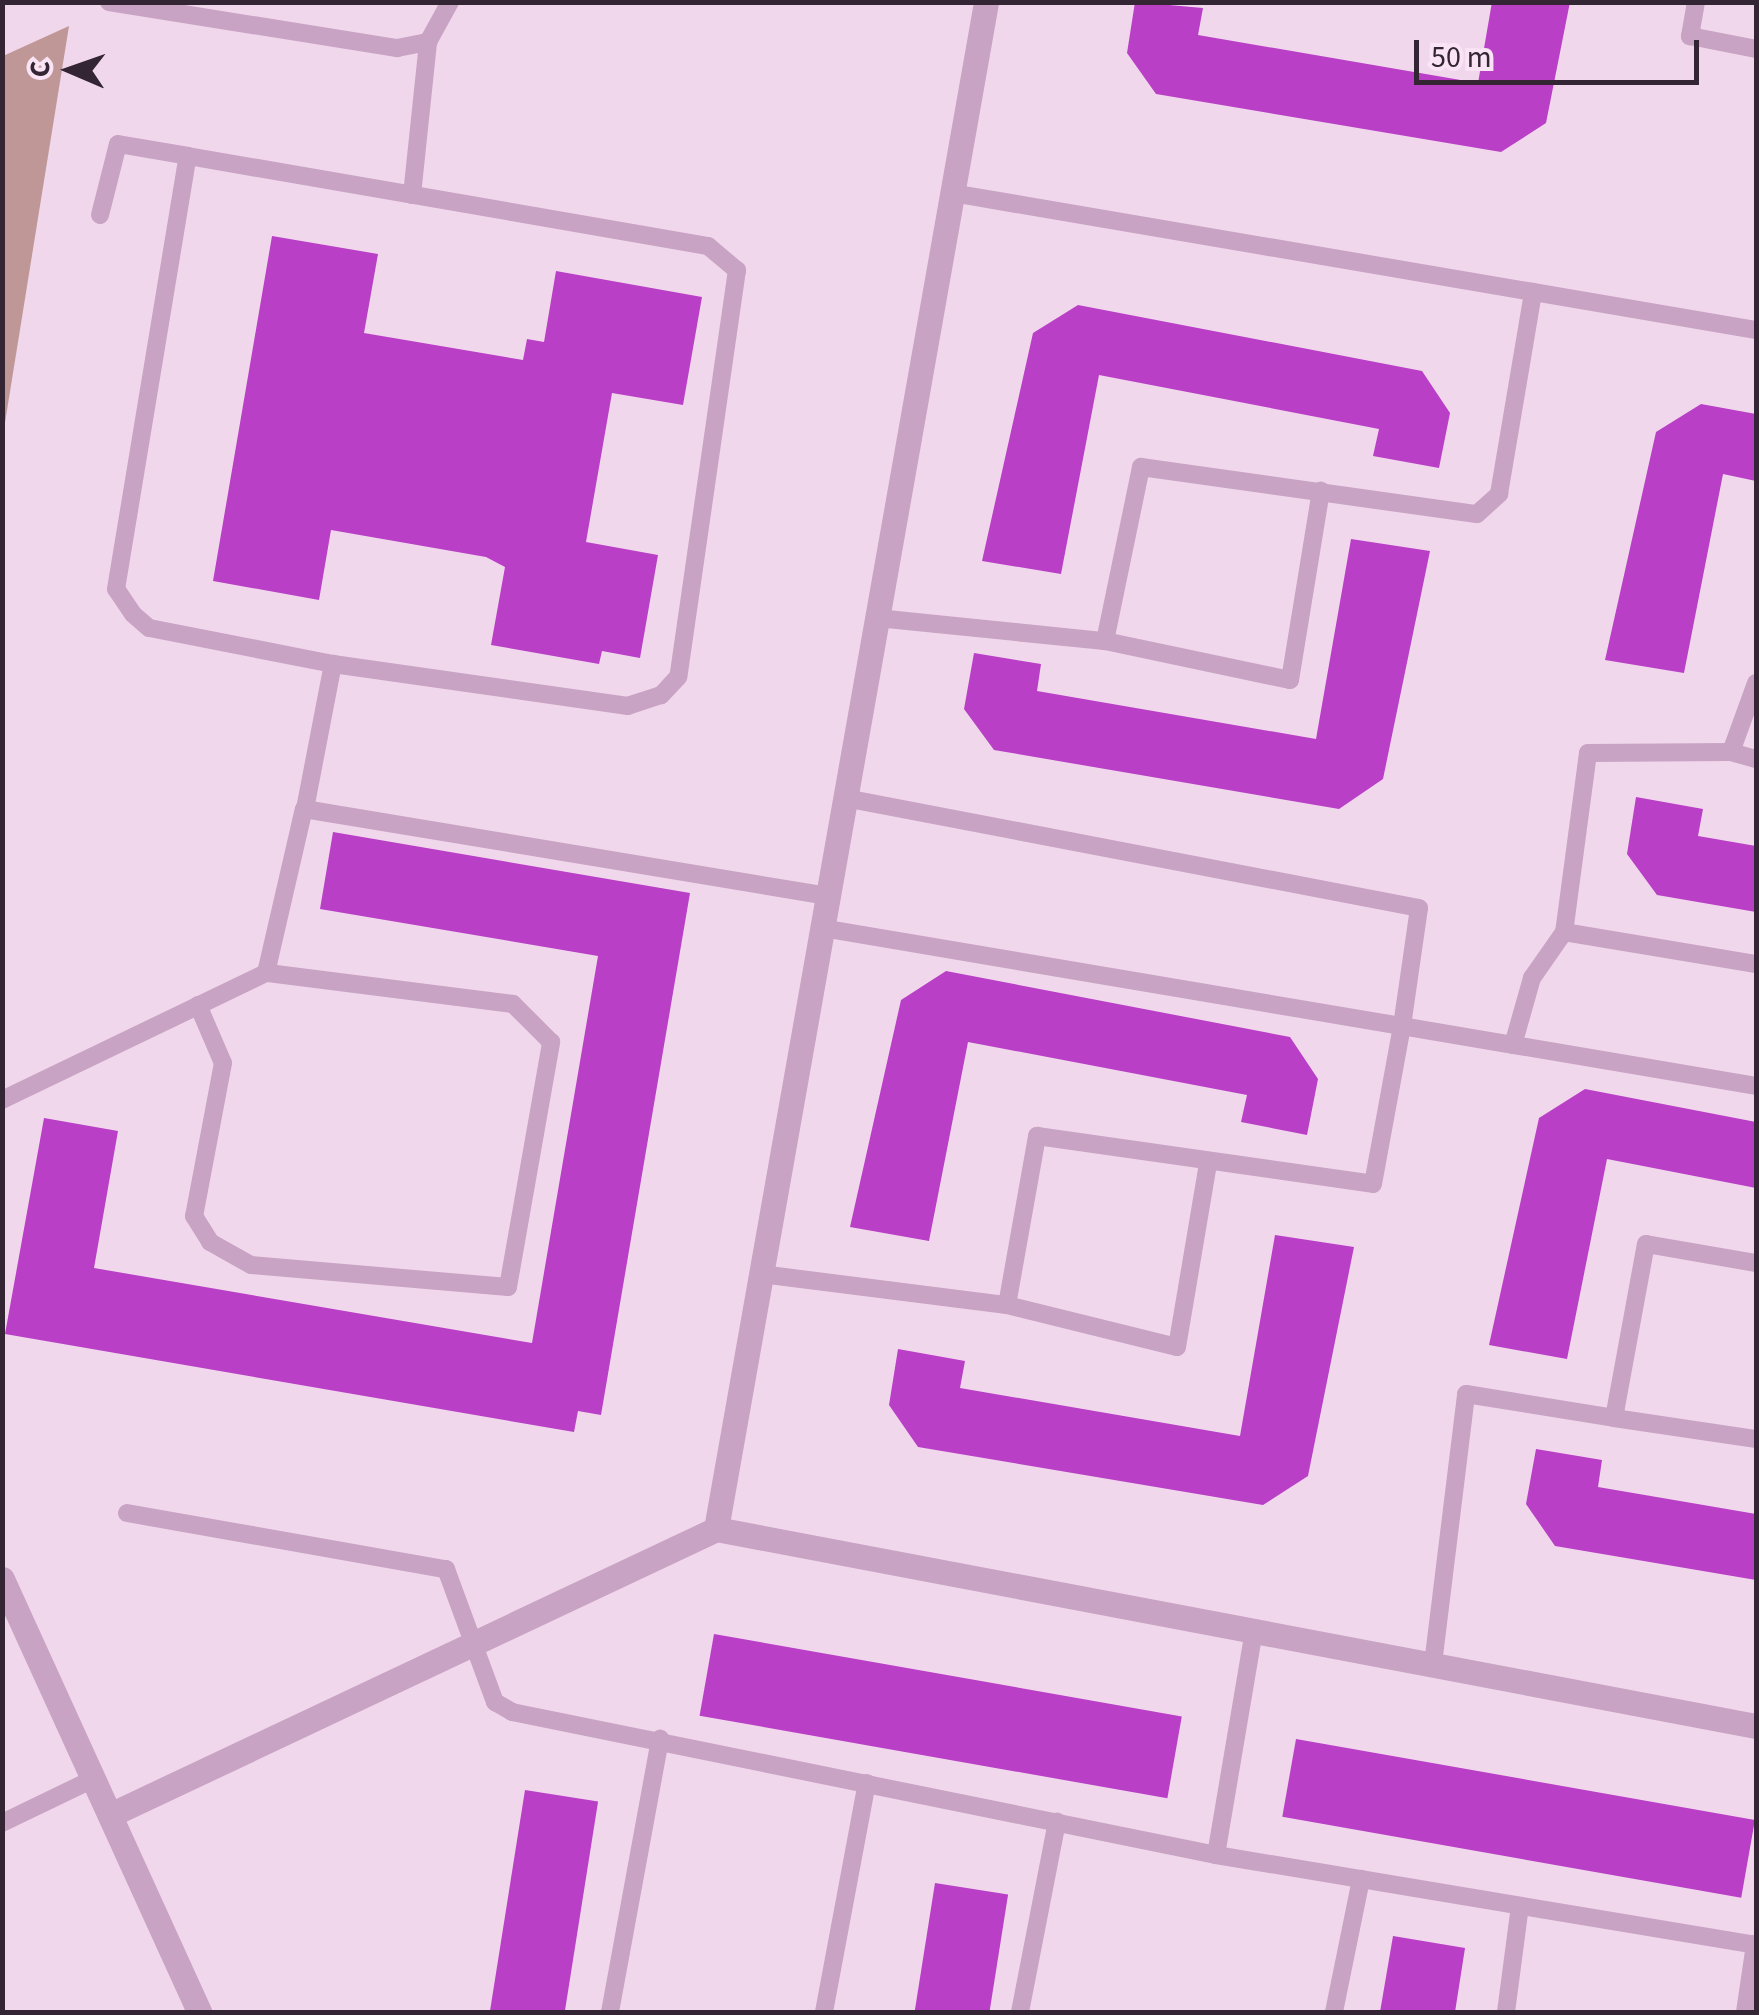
<!DOCTYPE html>
<meta charset="utf-8">
<style>
body{margin:0}
#map{position:relative;width:1759px;height:2015px;overflow:hidden;background:#f1d7ec;font-family:"Source Sans 3",sans-serif}
div>[style]{position:absolute}
[style*='--x']{left:calc(var(--x)*1px);top:calc(var(--y)*1px);width:calc(var(--w)*1px);rotate:calc(var(--a)*1deg)}
.green>*{inset:0;background:#bf9797}
.building>*{inset:0;background:#b93fc7;transform-origin:0 0}
.service>*{height:18px;margin:-9px;padding:0 9px;transform-origin:9px;border-radius:9px;background:#c8a3c4}
.minor>*{height:25px;margin:-12.5px;padding:0 12.5px;transform-origin:12.5px;border-radius:12.5px;background:#c8a3c4}
span{translate:-50% -50%;white-space:nowrap;text-align:center;line-height:1.15;-webkit-text-stroke:9px #f9e3f4;paint-order:stroke}
.frame{position:absolute;inset:0;border:5px solid #332533;pointer-events:none}
.north{position:absolute;left:20px;top:20px;width:100px;height:100px;-webkit-text-stroke:8px #f9e3f4;paint-order:stroke;rotate:272deg;font-size:28px;font-weight:700;line-height:40px;text-align:center;color:#332533}
.north::after{content:'';display:block;margin:auto;width:35px;height:45px;background:#332533;clip-path:polygon(50% 0,100% 100%,50% 72%,0 100%)}
.scale{position:absolute;left:1414px;top:40px;width:285px;height:45px;box-sizing:border-box;border:5px solid #332533;border-top:0;padding-left:12px;font-size:30px;line-height:35px;white-space:nowrap;color:#332533;-webkit-text-stroke:8px #f9e3f4;paint-order:stroke}
</style>
<div id="map">
<div class="green">
<div style="clip-path:polygon(69px 26px,3px 435px,3px 56px)"></div>
</div>
<div class="building">
<div style="clip-path:polygon(1135px 2px,1203px 8px,1198px 35px,1478px 83px,1492px 2px,1570px 2px,1546px 123px,1501px 152px,1156px 94px,1127px 53px)"></div>
<div style="clip-path:polygon(272px 236px,378px 254px,364px 333px,523px 360px,527px 339px,544px 342px,556px 271px,702px 297px,683px 405px,612px 393px,586px 542px,658px 555px,640px 658px,602px 651px,599px 664px,491px 645px,505px 567px,486px 557px,331px 530px,319px 600px,213px 581px)"></div>
<div style="clip-path:polygon(1078px 305px,1422px 371px,1450px 413px,1439px 468px,1373px 456px,1379px 429px,1099px 375px,1061px 574px,982px 561px,1033px 333px)"></div>
<div style="clip-path:polygon(1701px 404px,1756px 414px,1756px 481px,1723px 474px,1684px 673px,1605px 660px,1656px 432px)"></div>
<div style="clip-path:polygon(1351px 539px,1430px 551px,1383px 779px,1339px 809px,994px 750px,964px 709px,974px 653px,1041px 664px,1037px 691px,1316px 739px)"></div>
<div style="clip-path:polygon(1636px 797px,1703px 809px,1698px 836px,1756px 846px,1756px 912px,1657px 895px,1627px 854px)"></div>
<div style="clip-path:polygon(333px 832px,690px 893px,601px 1415px,578px 1411px,574px 1432px,5px 1334px,44px 1118px,118px 1131px,94px 1268px,532px 1343px,598px 956px,320px 909px)"></div>
<div style="clip-path:polygon(946px 971px,1290px 1037px,1318px 1079px,1307px 1135px,1241px 1122px,1247px 1095px,968px 1042px,929px 1241px,850px 1227px,901px 1000px)"></div>
<div style="clip-path:polygon(1585px 1089px,1756px 1122px,1756px 1188px,1607px 1159px,1567px 1359px,1489px 1345px,1539px 1118px)"></div>
<div style="clip-path:polygon(1275px 1235px,1354px 1247px,1308px 1476px,1263px 1505px,918px 1447px,889px 1405px,898px 1349px,965px 1361px,960px 1388px,1240px 1436px)"></div>
<div style="clip-path:polygon(1536px 1449px,1602px 1460px,1598px 1487px,1756px 1514px,1756px 1580px,1555px 1546px,1526px 1504px)"></div>
<div style="left:714px;top:1634px;width:475px;height:83px;rotate:10deg"></div>
<div style="left:1296px;top:1739px;width:466px;height:79px;rotate:10deg"></div>
<div style="left:525px;top:1790px;width:74px;height:225px;rotate:9deg"></div>
<div style="left:935px;top:1883px;width:74px;height:131px;rotate:9deg"></div>
<div style="clip-path:polygon(1393px 1936px,1465px 1948px,1455px 2012px,1380px 2012px)"></div>
</div>
<div class="service">
<div style="--x:109;--y:2;--w:292;--a:9.1"></div>
<div style="--x:397;--y:48;--w:32;--a:-11"></div>
<div style="--x:428;--y:42;--w:46;--a:-61.2"></div>
<div style="--x:1696;--y:2;--w:35;--a:100"></div>
<div style="--x:1690;--y:36;--w:67;--a:11.1"></div>
<div style="--x:188;--y:156;--w:528;--a:9.82"></div>
<div style="--x:708;--y:246;--w:38;--a:40"></div>
<div style="--x:737;--y:270;--w:411;--a:98.2"></div>
<div style="--x:678;--y:677;--w:25;--a:133"></div>
<div style="--x:661;--y:695;--w:35;--a:162"></div>
<div style="--x:628;--y:706;--w:298;--a:-171.9"></div>
<div style="--x:333;--y:664;--w:187;--a:-168.9"></div>
<div style="--x:149;--y:628;--w:21;--a:-139"></div>
<div style="--x:133;--y:614;--w:30;--a:-124"></div>
<div style="--x:116;--y:589;--w:439;--a:-80.6"></div>
<div style="--x:952;--y:193;--w:816;--a:9.67"></div>
<div style="--x:412;--y:195;--w:154;--a:-84"></div>
<div style="--x:100;--y:215;--w:73;--a:-75.8"></div>
<div style="--x:118;--y:144;--w:71;--a:9.7"></div>
<div style="--x:877;--y:618;--w:229;--a:5.8"></div>
<div style="--x:1105;--y:641;--w:178;--a:-78.3"></div>
<div style="--x:1141;--y:467;--w:339;--a:8"></div>
<div style="--x:1477;--y:514;--w:30;--a:-42"></div>
<div style="--x:1499;--y:494;--w:205;--a:-80.4"></div>
<div style="--x:1105;--y:641;--w:189;--a:11.9"></div>
<div style="--x:1290;--y:680;--w:192;--a:-80.7"></div>
<div style="--x:1756;--y:683;--w:73;--a:109.9"></div>
<div style="--x:1731;--y:752;--w:143;--a:179.6"></div>
<div style="--x:1588;--y:753;--w:181;--a:97.6"></div>
<div style="--x:1564;--y:932;--w:195;--a:9.5"></div>
<div style="--x:1731;--y:752;--w:26;--a:16"></div>
<div style="--x:305;--y:809;--w:148;--a:-79.1"></div>
<div style="--x:822;--y:928;--w:947;--a:9.6"></div>
<div style="--x:198;--y:1005;--w:63;--a:66.7"></div>
<div style="--x:223;--y:1063;--w:156;--a:100.7"></div>
<div style="--x:194;--y:1216;--w:31;--a:58"></div>
<div style="--x:210;--y:1242;--w:47;--a:29.3"></div>
<div style="--x:251;--y:1265;--w:258;--a:4.9"></div>
<div style="--x:508;--y:1287;--w:249;--a:-80"></div>
<div style="--x:551;--y:1042;--w:54;--a:-135"></div>
<div style="--x:513;--y:1004;--w:249;--a:-172.8"></div>
<div style="--x:1513;--y:1045;--w:70;--a:-74.2"></div>
<div style="--x:1532;--y:978;--w:56;--a:-55.2"></div>
<div style="--x:2;--y:1100;--w:293;--a:-25.7"></div>
<div style="--x:266;--y:973;--w:168;--a:-77"></div>
<div style="--x:304;--y:809;--w:531;--a:9.43"></div>
<div style="--x:761;--y:1274;--w:248;--a:7.2"></div>
<div style="--x:1007;--y:1305;--w:172;--a:-79.9"></div>
<div style="--x:1037;--y:1136;--w:339;--a:8.1"></div>
<div style="--x:1373;--y:1184;--w:161;--a:-79.6"></div>
<div style="--x:1402;--y:1026;--w:119;--a:-81.8"></div>
<div style="--x:1419;--y:908;--w:584;--a:-169.15"></div>
<div style="--x:1007;--y:1305;--w:175;--a:13.9"></div>
<div style="--x:1177;--y:1347;--w:186;--a:-80.4"></div>
<div style="--x:1614;--y:1418;--w:144;--a:8.4"></div>
<div style="--x:127;--y:1513;--w:324;--a:10"></div>
<div style="--x:446;--y:1569;--w:142;--a:69.8"></div>
<div style="--x:495;--y:1702;--w:20;--a:30"></div>
<div style="--x:512;--y:1712;--w:718;--a:11.48"></div>
<div style="--x:1216;--y:1855;--w:547;--a:9.46"></div>
<div style="--x:1433;--y:1664;--w:272;--a:-83"></div>
<div style="--x:1466;--y:1394;--w:150;--a:9.2"></div>
<div style="--x:1614;--y:1418;--w:177;--a:-79.6"></div>
<div style="--x:1646;--y:1244;--w:112;--a:9.8"></div>
<div style="--x:2;--y:1823;--w:101;--a:-25.8"></div>
<div style="--x:1216;--y:1855;--w:227;--a:-80.4"></div>
<div style="--x:610;--y:2012;--w:278;--a:-79.6"></div>
<div style="--x:824;--y:2012;--w:233;--a:-79.4"></div>
<div style="--x:1020;--y:2012;--w:194;--a:-79"></div>
<div style="--x:1334;--y:2012;--w:136;--a:-78.5"></div>
<div style="--x:1506;--y:2012;--w:107;--a:-82.5"></div>
<div style="--x:1745;--y:2012;--w:69;--a:-81.6"></div>
</div>
<div class="minor">
<div style="--x:716;--y:1529;--w:1551;--a:-79.97"></div>
<div style="--x:2;--y:1579;--w:476;--a:65.5"></div>
<div style="--x:110;--y:1815;--w:670;--a:-25.26"></div>
<div style="--x:716;--y:1529;--w:1058;--a:10.73"></div>
</div>
<div class="frame"></div>
<div class="north">С</div>
<div class="scale">50 m</div>
</div>
